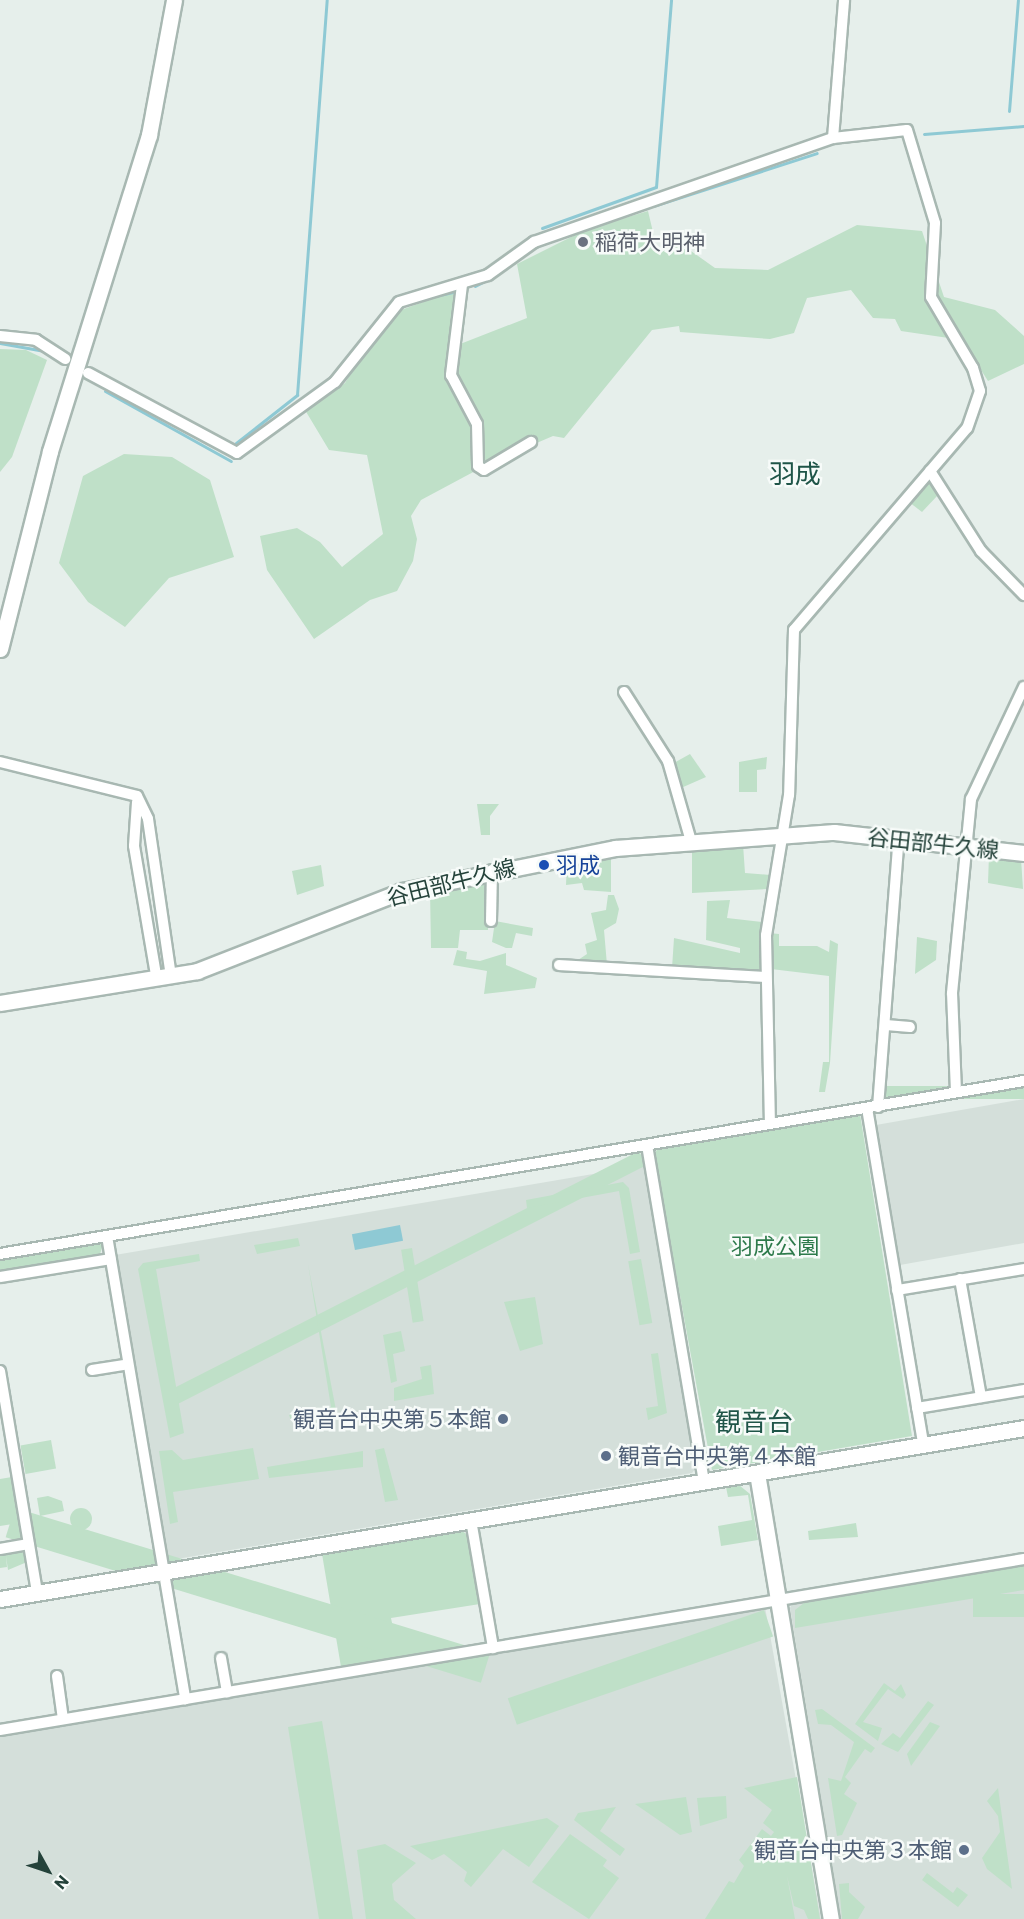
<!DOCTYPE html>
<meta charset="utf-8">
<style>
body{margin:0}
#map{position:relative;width:1024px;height:1919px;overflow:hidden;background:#e6efeb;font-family:Commissioner,"Noto Sans JP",sans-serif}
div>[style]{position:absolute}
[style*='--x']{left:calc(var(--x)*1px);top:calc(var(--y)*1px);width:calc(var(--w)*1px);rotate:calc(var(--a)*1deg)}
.built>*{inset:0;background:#d4dfda}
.green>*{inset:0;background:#bfe0c8;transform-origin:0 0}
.round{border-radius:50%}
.water>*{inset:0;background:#8ec9d4;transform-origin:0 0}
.stream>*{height:3px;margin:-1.5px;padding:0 1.5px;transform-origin:1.5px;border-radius:1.5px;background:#8ec9d4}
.roads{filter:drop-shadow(2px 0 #a8b8b2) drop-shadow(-2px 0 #a8b8b2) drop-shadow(0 2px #a8b8b2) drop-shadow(0 -2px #a8b8b2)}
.street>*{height:10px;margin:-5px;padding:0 5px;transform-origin:5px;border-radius:5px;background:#fff}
.secondary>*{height:15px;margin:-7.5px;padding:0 7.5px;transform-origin:7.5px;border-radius:7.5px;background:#fff}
.dots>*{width:16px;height:16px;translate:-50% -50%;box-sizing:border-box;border:3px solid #f7fbf9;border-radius:50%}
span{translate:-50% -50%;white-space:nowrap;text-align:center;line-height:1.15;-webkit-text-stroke:5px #f7fbf9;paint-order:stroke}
.worship-label{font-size:22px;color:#5b616d}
.left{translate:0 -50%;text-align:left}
.street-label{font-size:22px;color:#24423a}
.transit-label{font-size:22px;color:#164399}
.park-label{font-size:22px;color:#2d7a4b}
.service-label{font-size:22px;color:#4e5e75}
.right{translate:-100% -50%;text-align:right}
.quarter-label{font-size:26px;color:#1f5548}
.north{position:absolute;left:18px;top:1841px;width:60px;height:60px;-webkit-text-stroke:4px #f7fbf9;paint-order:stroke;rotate:130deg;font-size:16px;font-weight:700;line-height:24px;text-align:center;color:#24423a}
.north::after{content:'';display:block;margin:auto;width:21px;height:27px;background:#24423a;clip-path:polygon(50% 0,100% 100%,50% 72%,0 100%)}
</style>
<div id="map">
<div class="built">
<div style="clip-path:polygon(1024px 1099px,1024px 1243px,900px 1265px,876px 1125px)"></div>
<div style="clip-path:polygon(646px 1165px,696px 1468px,692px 1473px,171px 1560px,165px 1556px,115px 1255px)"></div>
<div style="clip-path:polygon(1024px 1565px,1024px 1919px,841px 1919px,790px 1608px,793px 1602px)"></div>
<div style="clip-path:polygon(765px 1607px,821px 1919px,0 1919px,0 1736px)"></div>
</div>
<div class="green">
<div style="clip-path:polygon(648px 211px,657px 249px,684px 246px,715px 268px,768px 270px,857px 225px,922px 231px,944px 297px,995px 310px,1024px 336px,1024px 364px,988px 381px,962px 340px,901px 331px,895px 319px,873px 318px,851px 290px,807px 298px,794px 333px,770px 339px,680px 332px,679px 326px,652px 330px,564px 438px,553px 436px,492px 462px,421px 500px,411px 516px,417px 539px,413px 561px,397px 591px,370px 600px,314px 639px,267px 570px,260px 536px,297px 528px,320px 542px,342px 567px,383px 534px,367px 455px,329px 450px,305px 410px,345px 383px,365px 349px,401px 310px,459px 289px,450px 348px,527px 318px,517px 264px,585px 230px)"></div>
<div style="clip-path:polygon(0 349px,26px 350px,47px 360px,12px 457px,0 472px)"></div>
<div style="clip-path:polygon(124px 454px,172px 457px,210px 480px,234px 557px,169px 578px,125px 627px,88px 602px,59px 563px,83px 476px)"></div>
<div style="clip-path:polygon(929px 479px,938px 495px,922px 512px,909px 502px)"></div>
<div style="clip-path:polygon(690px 754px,706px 777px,681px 788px,672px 764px)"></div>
<div style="clip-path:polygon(767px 757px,766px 769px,757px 770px,757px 792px,739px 792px,739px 762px)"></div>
<div style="clip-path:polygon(477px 804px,499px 804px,490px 816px,490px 835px,481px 835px)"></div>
<div style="clip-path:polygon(743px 844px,745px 873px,770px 875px,767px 889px,692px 893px,692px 848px)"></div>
<div style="clip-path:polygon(611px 854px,611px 892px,584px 890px,582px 883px,566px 885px,567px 862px)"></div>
<div style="clip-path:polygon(989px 855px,1021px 859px,1023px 889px,988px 883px)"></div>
<div style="clip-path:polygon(321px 865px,324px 886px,297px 895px,292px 871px)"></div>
<div style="clip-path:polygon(489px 876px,488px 930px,460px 930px,458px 948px,431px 948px,430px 890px)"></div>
<div style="clip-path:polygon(608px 895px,614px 895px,619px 909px,616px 923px,604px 930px,607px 965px,575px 962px,587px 954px,585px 944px,597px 940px,591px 913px,606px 910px)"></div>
<div style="clip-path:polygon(730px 900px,727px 918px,762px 922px,763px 971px,672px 968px,674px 938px,740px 953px,740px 948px,706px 940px,707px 901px)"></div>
<div style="clip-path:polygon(495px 921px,533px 928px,532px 936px,516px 933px,512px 948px,506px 948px,492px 942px)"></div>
<div style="clip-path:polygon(769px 933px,779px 934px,779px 946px,817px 946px,829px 952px,830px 940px,838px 944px,830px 1063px,825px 1092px,819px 1092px,823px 1062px,829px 1062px,829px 976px,771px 969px)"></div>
<div style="clip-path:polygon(917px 937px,937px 941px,936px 960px,915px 974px)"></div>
<div style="clip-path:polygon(457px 950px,467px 952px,466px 959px,480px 961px,506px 953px,506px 965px,537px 978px,535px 988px,484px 994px,487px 971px,453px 965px)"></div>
<div style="left:1024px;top:1086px;width:13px;height:149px;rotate:90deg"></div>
<div style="clip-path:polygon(860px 1114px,912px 1436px,712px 1470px,654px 1154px,659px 1147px)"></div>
<div style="left:639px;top:1151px;width:16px;height:529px;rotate:63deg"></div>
<div style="clip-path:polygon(623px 1182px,629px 1188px,640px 1252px,630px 1254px,619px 1191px,527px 1208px,526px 1200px)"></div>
<div style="clip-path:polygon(298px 1238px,300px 1246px,257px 1254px,254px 1245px)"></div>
<div style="clip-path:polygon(97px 1242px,103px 1245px,100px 1254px,0 1272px,0 1258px)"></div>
<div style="left:412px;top:1248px;width:74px;height:11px;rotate:81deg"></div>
<div style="clip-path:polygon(199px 1254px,200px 1261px,156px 1269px,184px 1433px,170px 1438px,138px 1269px,143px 1263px)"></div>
<div style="left:641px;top:1259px;width:65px;height:13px;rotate:80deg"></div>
<div style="clip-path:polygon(308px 1264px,336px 1410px,291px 1420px,289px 1415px,331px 1407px)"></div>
<div style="clip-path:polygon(535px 1297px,543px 1344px,520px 1351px,504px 1302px)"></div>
<div style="clip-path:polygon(401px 1331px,405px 1351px,393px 1354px,397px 1381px,391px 1383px,383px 1335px)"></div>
<div style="clip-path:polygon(658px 1353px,667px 1413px,648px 1420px,646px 1408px,658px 1406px,651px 1354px)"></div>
<div style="clip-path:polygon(431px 1365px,434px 1394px,394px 1401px,394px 1388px,422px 1379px,420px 1367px)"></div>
<div style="left:51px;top:1440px;width:29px;height:31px;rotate:80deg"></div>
<div style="clip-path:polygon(253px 1448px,259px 1479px,173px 1492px,178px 1522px,170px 1524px,159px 1451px,172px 1450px,183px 1460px)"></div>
<div style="clip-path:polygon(384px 1448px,398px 1500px,385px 1502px,375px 1450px)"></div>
<div style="clip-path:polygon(363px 1451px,363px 1467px,269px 1478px,267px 1467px)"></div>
<div style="clip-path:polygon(12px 1477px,19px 1523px,0 1526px,0 1479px)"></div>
<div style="clip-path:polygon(739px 1485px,750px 1494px,758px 1540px,721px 1546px,718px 1526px,752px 1520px,748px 1495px,728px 1497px,726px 1487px)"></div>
<div style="clip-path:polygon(48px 1496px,62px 1501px,64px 1511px,40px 1516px,37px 1498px)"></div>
<div class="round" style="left:70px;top:1508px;width:22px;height:22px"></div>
<div style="clip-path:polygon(856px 1523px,858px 1537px,809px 1540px,808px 1531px)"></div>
<div style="clip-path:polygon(462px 1531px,468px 1535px,480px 1604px,391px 1618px,399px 1657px,341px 1667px,322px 1554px)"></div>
<div style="clip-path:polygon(21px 1549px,27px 1562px,8px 1570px,6px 1556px,7px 1567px,0 1568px,0 1552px)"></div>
<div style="clip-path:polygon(1024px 1566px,1024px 1590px,795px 1628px,795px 1610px,804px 1603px)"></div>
<div style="left:1024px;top:1594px;width:23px;height:51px;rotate:90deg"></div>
<div style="left:764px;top:1610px;width:28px;height:271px;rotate:71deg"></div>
<div style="left:490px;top:1653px;width:31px;height:497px;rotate:107deg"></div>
<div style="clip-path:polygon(884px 1683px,895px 1691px,901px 1684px,906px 1695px,903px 1699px,888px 1689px,863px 1722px,882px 1728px,878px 1741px,855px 1724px)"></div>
<div style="clip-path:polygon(928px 1701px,934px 1705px,898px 1752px,881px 1744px,893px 1733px,900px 1738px)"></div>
<div style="clip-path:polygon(822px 1709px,875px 1748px,871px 1753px,865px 1749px,845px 1777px,851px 1783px,844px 1794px,857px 1803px,842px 1835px,837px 1836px,828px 1778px,841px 1781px,854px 1742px,831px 1725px,818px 1724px,815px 1710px)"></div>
<div style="clip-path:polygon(322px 1721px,328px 1757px,353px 1919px,319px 1919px,288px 1727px)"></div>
<div style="clip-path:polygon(930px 1722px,940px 1726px,911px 1766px,907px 1754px)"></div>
<div style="clip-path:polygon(797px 1777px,820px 1919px,808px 1919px,804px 1910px,794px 1906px,787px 1876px,795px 1919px,705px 1919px,729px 1881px,734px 1883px,744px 1866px,739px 1860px,762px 1829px,771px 1836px,774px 1832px,763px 1823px,772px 1810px,744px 1788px)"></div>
<div style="clip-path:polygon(998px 1788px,1012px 1889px,987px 1869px,982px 1858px,1000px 1832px,998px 1816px,987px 1801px)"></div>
<div style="clip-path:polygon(726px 1796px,727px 1818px,700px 1826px,697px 1798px)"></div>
<div style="clip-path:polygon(686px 1797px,692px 1832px,680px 1835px,635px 1804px)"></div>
<div style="clip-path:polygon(616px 1807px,600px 1831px,625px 1849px,620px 1856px,574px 1820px,578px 1813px)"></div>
<div style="clip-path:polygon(547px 1818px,559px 1826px,529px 1867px,503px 1849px,471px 1887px,464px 1881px,467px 1872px,444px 1854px,432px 1860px,410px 1846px)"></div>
<div style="clip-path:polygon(570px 1834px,607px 1860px,603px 1866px,619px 1878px,589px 1919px,532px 1882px)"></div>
<div style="clip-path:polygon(385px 1844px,416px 1863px,392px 1884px,394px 1900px,416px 1919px,366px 1919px,357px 1850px)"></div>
<div style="clip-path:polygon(927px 1873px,953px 1893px,957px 1887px,968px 1895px,958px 1907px,922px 1880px)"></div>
<div style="clip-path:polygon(849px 1883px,849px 1892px,865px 1907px,858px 1919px,842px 1919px,839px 1884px)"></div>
</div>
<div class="water">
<div style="left:400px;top:1225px;width:16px;height:49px;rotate:79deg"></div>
</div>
<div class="stream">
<div style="--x:1009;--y:111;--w:111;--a:-85.4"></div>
<div style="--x:924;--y:134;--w:100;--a:-4.6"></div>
<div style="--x:653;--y:206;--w:172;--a:-17.9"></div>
<div style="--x:542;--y:228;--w:121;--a:-19.8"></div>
<div style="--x:656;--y:187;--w:188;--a:-85.4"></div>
<div style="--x:475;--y:286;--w:11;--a:-27"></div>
<div style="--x:435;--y:296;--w:18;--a:-13"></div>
<div style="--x:0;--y:343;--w:45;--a:10.3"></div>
<div style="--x:105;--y:391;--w:144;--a:29.1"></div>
<div style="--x:236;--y:443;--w:78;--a:-38.2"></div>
<div style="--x:297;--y:395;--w:396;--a:-85.7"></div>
</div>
<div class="roads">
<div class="street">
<div style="--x:833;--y:138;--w:138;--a:-85.4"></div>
<div style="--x:462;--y:285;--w:91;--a:97"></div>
<div style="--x:451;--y:375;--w:55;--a:62"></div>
<div style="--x:477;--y:424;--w:42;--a:88.6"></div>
<div style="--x:478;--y:466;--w:7;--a:34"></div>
<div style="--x:484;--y:470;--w:55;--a:-30.8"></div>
<div style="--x:0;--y:336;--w:36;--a:6"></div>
<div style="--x:36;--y:340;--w:35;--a:33"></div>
<div style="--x:88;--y:373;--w:169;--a:28.2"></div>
<div style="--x:237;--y:453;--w:121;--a:-35.9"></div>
<div style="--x:335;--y:382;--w:102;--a:-51.3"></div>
<div style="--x:399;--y:302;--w:93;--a:-16.9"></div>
<div style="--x:488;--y:275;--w:57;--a:-35.7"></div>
<div style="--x:534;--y:242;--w:317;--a:-19.2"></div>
<div style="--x:833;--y:138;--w:74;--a:-6.2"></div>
<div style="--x:907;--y:130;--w:97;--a:73.2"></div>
<div style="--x:935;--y:223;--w:74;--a:93.1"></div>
<div style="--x:931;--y:297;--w:82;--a:59.4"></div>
<div style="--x:973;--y:368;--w:24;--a:73"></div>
<div style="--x:980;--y:391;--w:39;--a:109"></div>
<div style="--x:967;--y:428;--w:266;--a:130.6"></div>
<div style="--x:794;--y:630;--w:165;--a:91.7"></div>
<div style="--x:789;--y:795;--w:142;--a:99.3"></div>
<div style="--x:766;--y:935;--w:189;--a:88.8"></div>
<div style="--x:930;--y:471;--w:95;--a:57.5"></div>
<div style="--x:981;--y:551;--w:62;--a:45.7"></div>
<div style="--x:624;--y:692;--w:82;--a:57.5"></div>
<div style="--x:668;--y:761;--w:83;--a:74"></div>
<div style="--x:0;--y:762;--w:141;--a:13.9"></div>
<div style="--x:137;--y:796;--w:25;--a:64"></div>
<div style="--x:148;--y:819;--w:160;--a:81.7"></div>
<div style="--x:137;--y:802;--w:44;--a:93.9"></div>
<div style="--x:134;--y:846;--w:136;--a:80.3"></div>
<div style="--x:491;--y:921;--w:51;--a:-88.9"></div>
<div style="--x:559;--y:965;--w:206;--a:3.3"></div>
<div style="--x:886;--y:1025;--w:24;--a:5"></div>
<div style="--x:956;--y:1092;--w:99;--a:-92.3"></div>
<div style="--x:952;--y:993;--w:195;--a:-84.4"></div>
<div style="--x:971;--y:799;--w:124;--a:-64.7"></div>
<div style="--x:878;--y:1107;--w:271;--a:-85.6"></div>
<div style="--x:867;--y:1108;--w:341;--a:80.5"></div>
<div style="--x:647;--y:1145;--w:341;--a:80.4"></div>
<div style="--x:107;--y:1236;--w:470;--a:80.4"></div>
<div style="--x:0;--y:1254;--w:1039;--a:-9.59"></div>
<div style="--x:0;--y:1277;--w:112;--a:-9.2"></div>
<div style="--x:960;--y:1279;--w:120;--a:79.9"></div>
<div style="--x:897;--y:1290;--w:129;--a:-9.4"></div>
<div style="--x:92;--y:1370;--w:36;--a:-9"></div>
<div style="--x:0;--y:1371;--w:225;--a:80.5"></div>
<div style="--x:917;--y:1408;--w:109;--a:-9.5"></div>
<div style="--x:471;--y:1520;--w:130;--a:80.2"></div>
<div style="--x:0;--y:1549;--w:29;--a:-10"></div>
<div style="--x:221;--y:1658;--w:35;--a:80"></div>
<div style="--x:57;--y:1676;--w:43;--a:82.1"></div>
<div style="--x:0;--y:1730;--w:1038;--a:-9.48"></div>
</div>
<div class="secondary">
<div style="--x:0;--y:649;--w:204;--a:-75.8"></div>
<div style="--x:50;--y:451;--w:331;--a:-72.6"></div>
<div style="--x:149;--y:135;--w:137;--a:-79.5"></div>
<div style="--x:0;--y:1003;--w:200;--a:-9.2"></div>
<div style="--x:197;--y:971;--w:220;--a:-21.3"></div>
<div style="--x:402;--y:891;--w:217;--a:-11.4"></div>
<div style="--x:615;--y:848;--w:220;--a:-4.2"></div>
<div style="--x:834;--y:832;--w:191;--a:6.3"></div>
<div style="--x:757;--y:1473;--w:452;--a:80.6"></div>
<div style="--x:0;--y:1599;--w:1038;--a:-9.48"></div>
</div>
</div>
<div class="dots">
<div style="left:583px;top:242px;background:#6b7280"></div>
<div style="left:544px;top:865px;background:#1a4fb4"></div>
<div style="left:503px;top:1419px;background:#5c6f8a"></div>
<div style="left:606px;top:1456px;background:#5c6f8a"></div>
<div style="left:964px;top:1850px;background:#5c6f8a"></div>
</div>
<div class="worship-label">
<span class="left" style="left:595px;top:242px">稲荷大明神</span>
</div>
<div class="street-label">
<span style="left:933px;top:843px;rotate:6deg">谷田部牛久線</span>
<span style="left:451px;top:882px;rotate:-14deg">谷田部牛久線</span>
</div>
<div class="transit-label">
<span class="left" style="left:556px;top:865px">羽成</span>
</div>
<div class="park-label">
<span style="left:775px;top:1246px">羽成公園</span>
</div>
<div class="service-label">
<span class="right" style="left:491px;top:1419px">観音台中央第５本館</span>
<span class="left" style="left:618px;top:1456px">観音台中央第４本館</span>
<span class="right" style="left:952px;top:1850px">観音台中央第３本館</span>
</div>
<div class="quarter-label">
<span style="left:795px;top:473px">羽成</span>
<span style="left:754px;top:1421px">観音台</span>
</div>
<div class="north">N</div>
</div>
